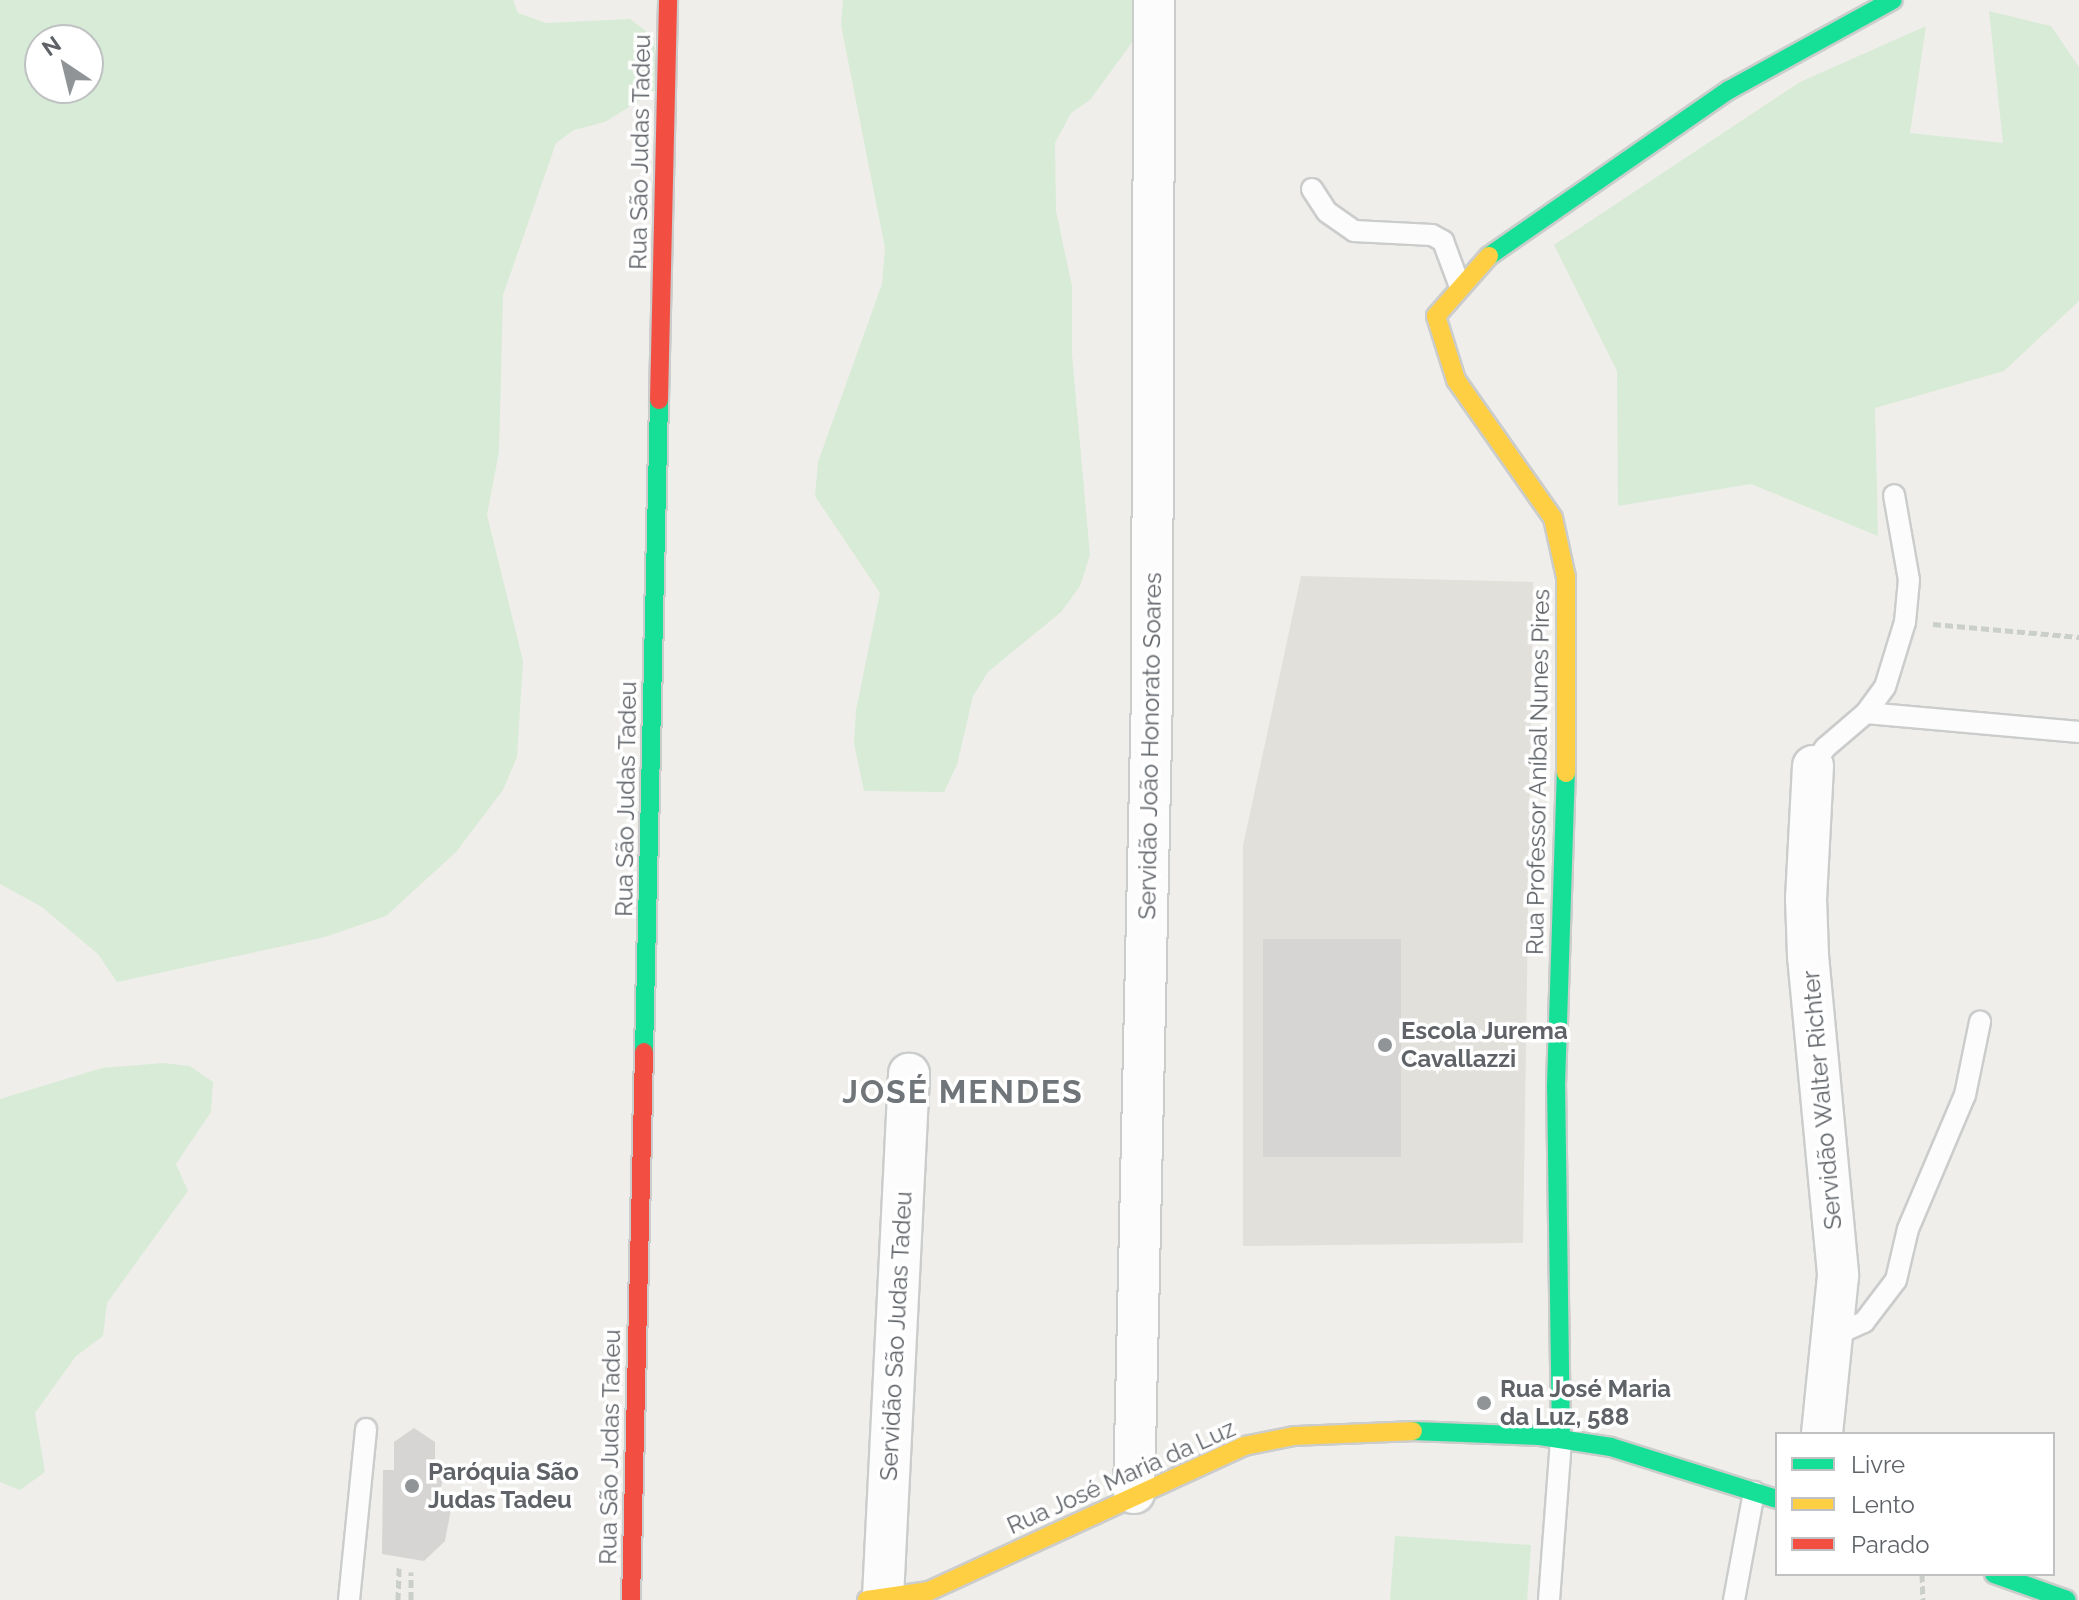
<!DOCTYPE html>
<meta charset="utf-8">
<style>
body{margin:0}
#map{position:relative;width:2079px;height:1600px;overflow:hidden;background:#efeeea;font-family:Raleway,sans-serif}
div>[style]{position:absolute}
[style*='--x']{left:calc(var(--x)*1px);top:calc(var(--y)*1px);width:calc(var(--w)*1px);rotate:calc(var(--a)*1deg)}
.education>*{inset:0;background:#e2e0da}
.green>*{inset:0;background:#d8ebd6}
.building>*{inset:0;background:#d6d5d3;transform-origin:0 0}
.path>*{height:5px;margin-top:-2.5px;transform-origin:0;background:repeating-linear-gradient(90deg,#cacfcc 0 8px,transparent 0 12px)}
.roads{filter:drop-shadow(2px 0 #cbcccc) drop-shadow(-2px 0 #cbcccc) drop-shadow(0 2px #cbcccc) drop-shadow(0 -2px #cbcccc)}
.lane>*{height:20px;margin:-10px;padding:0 10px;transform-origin:10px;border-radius:10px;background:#fdfcfc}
.street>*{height:40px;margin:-20px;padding:0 20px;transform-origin:20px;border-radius:20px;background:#fdfcfc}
.fast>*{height:18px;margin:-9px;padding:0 9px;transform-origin:9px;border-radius:9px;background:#16e098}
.slow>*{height:18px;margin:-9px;padding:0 9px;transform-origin:9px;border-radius:9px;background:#ffcf43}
.jam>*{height:18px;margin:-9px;padding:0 9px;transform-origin:9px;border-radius:9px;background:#f24e42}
.dots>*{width:22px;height:22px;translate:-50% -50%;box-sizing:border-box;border:4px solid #fff;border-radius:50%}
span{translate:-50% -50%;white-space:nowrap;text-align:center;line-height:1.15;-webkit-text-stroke:7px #fff;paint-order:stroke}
.street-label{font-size:24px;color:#5f6368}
.poi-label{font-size:24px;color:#5f6368;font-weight:700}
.left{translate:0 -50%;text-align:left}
.district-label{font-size:32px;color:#70757a;font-weight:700;letter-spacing:2px}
.legend{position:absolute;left:1775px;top:1432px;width:280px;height:144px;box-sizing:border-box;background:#fff;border:2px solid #bfc1c3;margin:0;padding:10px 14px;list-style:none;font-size:24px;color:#5f6368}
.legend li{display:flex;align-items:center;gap:16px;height:40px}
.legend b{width:40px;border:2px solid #bfc1c3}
.north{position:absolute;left:24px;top:24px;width:80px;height:80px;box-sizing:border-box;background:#fff;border:2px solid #bfc1c3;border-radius:50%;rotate:325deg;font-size:22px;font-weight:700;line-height:32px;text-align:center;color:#5f6368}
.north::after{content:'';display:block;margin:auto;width:28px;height:36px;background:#919496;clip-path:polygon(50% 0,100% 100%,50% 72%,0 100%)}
</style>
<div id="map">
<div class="education">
<div style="clip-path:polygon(1301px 576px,1533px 582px,1523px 1243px,1243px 1246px,1243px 846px)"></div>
</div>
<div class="green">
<div style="clip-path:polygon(evenodd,0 0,513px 0,518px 13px,546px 23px,630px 19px,654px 37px,658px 89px,605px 122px,574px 130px,556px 143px,503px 295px,499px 452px,487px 515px,523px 661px,517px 757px,503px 790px,456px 852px,386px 916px,325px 937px,117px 982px,98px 954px,42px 907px,0 884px,0 0,40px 40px,88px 40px,88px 88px,40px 88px,40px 40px)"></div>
<div style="clip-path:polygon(843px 0,1163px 0,1090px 100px,1071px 113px,1055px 143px,1056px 211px,1072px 286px,1072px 355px,1090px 555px,1080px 586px,1061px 612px,988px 672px,973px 696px,957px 765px,944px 792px,864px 791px,854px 743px,856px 710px,880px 593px,815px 496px,818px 462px,882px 284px,885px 248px,841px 25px)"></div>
<div style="clip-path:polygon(1989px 11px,2051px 26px,2079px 67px,2079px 301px,2004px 371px,1875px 408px,1878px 536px,1751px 484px,1618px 506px,1617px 371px,1554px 245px,1800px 82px,1926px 26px,1910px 133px,2003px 143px)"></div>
<div style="clip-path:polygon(163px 1063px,190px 1066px,213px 1082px,211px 1112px,176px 1164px,188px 1191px,107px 1303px,103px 1336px,76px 1356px,35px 1413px,45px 1472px,20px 1490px,0 1482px,0 1099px,102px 1068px)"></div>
<div style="clip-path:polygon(1395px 1536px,1531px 1545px,1527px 1600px,1390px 1600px)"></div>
</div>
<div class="building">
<div style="left:1263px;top:939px;width:138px;height:218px"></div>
<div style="clip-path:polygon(414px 1428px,435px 1442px,435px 1467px,446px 1467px,437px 1503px,451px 1509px,445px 1541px,424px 1561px,382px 1554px,383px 1470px,394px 1470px,394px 1442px)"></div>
</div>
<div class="path">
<div style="--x:1933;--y:624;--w:147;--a:5.1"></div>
<div style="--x:1922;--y:1574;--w:26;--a:88"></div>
<div style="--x:398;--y:1600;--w:33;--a:-88"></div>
<div style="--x:411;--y:1600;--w:28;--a:-90"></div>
</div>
<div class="roads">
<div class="lane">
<div style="--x:1312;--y:189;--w:27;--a:57"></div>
<div style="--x:1327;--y:212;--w:33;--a:35"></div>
<div style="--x:1354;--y:231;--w:78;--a:2.9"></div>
<div style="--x:1432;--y:235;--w:13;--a:29"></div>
<div style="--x:1443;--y:241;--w:46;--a:69.6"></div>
<div style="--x:1866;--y:713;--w:32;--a:-54"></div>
<div style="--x:1885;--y:687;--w:68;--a:-72.9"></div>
<div style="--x:1905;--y:622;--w:42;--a:-84.6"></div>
<div style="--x:1909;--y:580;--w:86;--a:-100"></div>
<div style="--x:1813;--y:766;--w:22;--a:-56"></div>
<div style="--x:1825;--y:748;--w:54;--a:-40.5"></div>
<div style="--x:1866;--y:713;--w:214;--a:5.1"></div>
<div style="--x:1835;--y:1335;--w:32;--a:-24"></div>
<div style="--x:1864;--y:1322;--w:53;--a:-52.7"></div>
<div style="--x:1896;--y:1280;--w:52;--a:-76.8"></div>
<div style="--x:1908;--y:1229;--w:146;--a:-67"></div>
<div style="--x:1965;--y:1095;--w:75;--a:-78.4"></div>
<div style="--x:349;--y:1600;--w:172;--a:-84.3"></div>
<div style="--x:1549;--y:1600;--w:161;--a:-85.7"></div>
<div style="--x:1734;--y:1600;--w:110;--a:-79.5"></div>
</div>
<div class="street">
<div style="--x:1813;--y:766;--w:132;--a:93"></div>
<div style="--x:1806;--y:898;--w:58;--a:88"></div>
<div style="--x:1808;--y:956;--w:321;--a:84.6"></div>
<div style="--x:1838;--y:1276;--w:159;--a:95.8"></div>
<div style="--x:1134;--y:1493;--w:801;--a:-88.71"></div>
<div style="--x:1152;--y:692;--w:692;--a:-89.83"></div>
<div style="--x:883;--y:1597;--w:524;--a:-87.15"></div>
</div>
<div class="fast">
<div style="--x:1489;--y:256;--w:292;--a:-34.7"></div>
<div style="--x:1729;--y:90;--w:187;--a:-28.8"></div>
<div style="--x:644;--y:1052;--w:652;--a:-88.68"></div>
<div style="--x:1413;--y:1431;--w:127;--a:2.3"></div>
<div style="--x:1540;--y:1436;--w:72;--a:8.8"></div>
<div style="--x:1611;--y:1447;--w:174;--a:17.4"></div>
<div style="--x:1561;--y:1439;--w:353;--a:-90.8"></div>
<div style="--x:1556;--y:1086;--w:313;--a:-88.2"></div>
<div style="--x:1994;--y:1574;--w:77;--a:19.6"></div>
</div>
<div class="slow">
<div style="--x:1489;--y:256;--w:80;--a:131.5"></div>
<div style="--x:1436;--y:316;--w:67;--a:72.6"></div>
<div style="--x:1456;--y:380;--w:169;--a:54.9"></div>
<div style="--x:1553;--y:518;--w:60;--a:77.6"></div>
<div style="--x:1566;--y:577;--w:196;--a:90"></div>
<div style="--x:867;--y:1600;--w:63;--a:-8.3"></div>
<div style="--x:929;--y:1591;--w:347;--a:-24.7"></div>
<div style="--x:1244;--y:1446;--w:51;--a:-11.3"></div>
<div style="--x:1294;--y:1436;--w:119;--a:-2.4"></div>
</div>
<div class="jam">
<div style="--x:659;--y:400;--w:400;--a:-88.7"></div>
<div style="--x:631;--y:1600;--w:548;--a:-88.64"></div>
</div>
</div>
<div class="dots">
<div style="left:1385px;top:1045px;background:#919496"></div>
<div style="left:1484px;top:1403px;background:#919496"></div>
<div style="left:412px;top:1486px;background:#919496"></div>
</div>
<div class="street-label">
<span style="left:640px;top:152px;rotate:-89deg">Rua São Judas Tadeu</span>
<span style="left:1150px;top:746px;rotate:-89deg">Servidão João Honorato Soares</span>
<span style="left:1538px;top:772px;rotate:-89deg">Rua Professor Aníbal Nunes Pires</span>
<span style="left:626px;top:799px;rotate:-89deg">Rua São Judas Tadeu</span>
<span style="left:1822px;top:1100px;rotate:-95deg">Servidão Walter Richter</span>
<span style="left:896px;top:1336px;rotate:-87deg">Servidão São Judas Tadeu</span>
<span style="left:610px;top:1447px;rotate:-89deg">Rua São Judas Tadeu</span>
<span style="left:1121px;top:1477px;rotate:-24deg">Rua José Maria da Luz</span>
</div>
<div class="poi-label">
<span class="left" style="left:1401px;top:1045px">Escola Jurema<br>Cavallazzi</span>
<span class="left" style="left:1500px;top:1403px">Rua José Maria<br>da Luz, 588</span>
<span class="left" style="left:428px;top:1486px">Paróquia São<br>Judas Tadeu</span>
</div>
<div class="district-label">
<span style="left:963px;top:1092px">JOSÉ MENDES</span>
</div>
<ul class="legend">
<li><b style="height:10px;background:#16e098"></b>Livre</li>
<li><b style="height:10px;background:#ffcf43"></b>Lento</li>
<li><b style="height:10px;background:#f24e42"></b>Parado</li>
</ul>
<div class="north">N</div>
</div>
